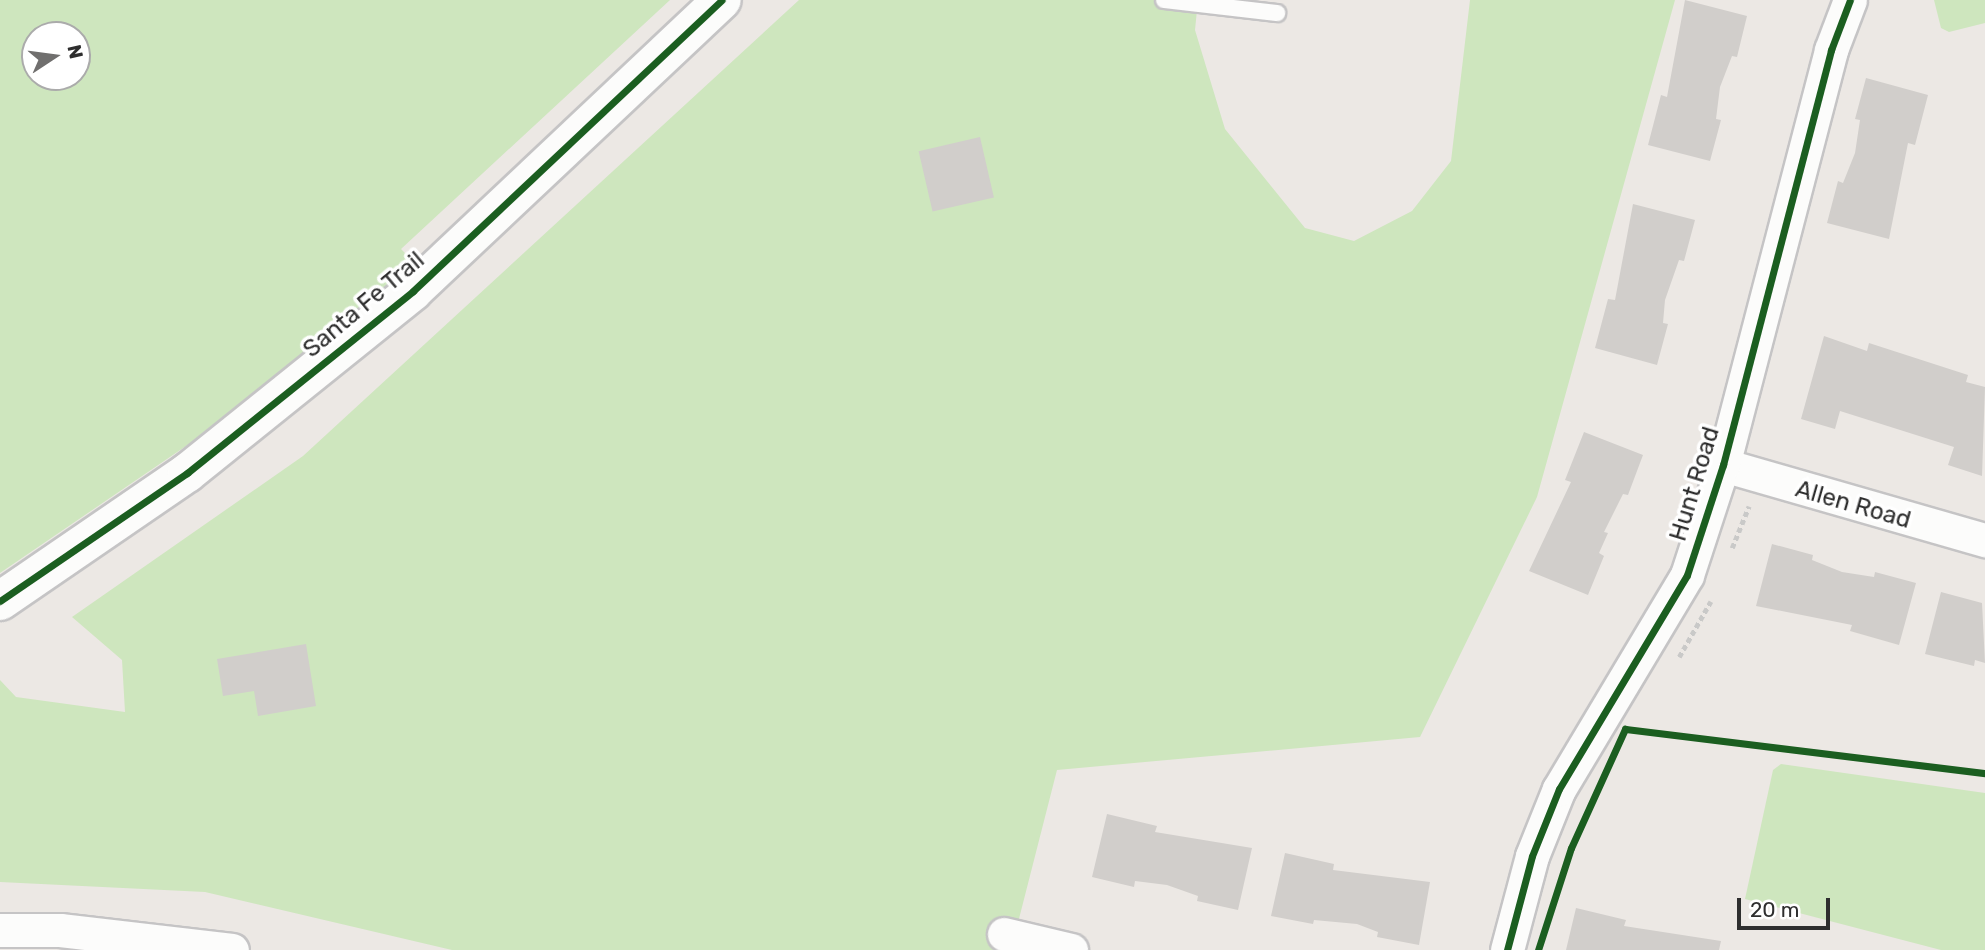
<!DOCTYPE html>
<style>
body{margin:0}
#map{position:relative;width:1985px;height:950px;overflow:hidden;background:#ece8e4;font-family:Rubik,sans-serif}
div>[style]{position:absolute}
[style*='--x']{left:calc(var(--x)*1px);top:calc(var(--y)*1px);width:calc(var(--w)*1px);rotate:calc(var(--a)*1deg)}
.green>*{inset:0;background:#cee6be}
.building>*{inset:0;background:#d1cecb;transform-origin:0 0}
.path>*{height:4.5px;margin-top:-2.25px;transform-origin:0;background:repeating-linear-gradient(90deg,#c9c9c8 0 5px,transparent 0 8.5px)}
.roads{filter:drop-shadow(2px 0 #c5c4c5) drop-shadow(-2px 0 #c5c4c5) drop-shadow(0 2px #c5c4c5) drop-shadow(0 -2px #c5c4c5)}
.lane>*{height:16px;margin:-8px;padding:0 8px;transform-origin:8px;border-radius:8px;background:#fcfcfb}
.street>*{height:33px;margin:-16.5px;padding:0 16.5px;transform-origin:16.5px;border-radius:16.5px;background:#fcfcfb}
.secondary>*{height:38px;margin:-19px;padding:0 19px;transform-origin:19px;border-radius:19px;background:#fcfcfb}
.cycleway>*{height:7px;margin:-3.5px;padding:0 3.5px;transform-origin:3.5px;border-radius:3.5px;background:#1b5e20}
span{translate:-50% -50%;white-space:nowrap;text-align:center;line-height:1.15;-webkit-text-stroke:7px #fff;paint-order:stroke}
.street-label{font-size:24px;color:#2e2e2e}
.north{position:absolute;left:21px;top:21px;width:70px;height:70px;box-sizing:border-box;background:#fff;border:2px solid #ababab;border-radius:50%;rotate:77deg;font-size:19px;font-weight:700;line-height:28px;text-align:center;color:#2e2e2e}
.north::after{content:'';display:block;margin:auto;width:24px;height:32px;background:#706f6e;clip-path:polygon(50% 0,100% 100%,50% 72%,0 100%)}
.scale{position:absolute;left:1737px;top:898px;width:93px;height:32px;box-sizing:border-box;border:4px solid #2e2e2e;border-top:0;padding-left:9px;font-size:21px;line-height:24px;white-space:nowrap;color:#2e2e2e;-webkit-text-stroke:5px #fff;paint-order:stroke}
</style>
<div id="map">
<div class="green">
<div style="clip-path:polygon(evenodd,0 0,670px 0,401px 249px,415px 263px,189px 444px,0 573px,0 0,35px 35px,77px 35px,77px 77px,35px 77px,35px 35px)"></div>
<div style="clip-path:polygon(799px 0,1198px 0,1195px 30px,1225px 129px,1305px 228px,1354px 241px,1412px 211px,1451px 161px,1470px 0,1675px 0,1537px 497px,1420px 737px,1057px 770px,1011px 950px,452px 950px,205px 892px,0 882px,0 680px,16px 697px,125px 712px,122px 660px,72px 617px,303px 456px)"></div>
<div style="clip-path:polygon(1934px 0,1985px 0,1985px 23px,1949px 32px,1941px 28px)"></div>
<div style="clip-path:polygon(1781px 764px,1985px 793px,1985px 950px,1941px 950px,1745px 899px,1773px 770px)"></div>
</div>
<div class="building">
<div style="clip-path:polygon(1685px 0,1747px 16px,1737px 57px,1732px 56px,1720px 87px,1716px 119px,1721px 120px,1710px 161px,1648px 145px,1661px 95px,1667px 97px)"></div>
<div style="clip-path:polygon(1866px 78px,1928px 95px,1915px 145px,1908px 143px,1889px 239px,1827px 223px,1838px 181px,1843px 183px,1855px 153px,1860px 120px,1855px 119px)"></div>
<div style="left:980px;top:137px;width:62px;height:63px;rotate:77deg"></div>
<div style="clip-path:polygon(1633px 204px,1695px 220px,1684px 261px,1679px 260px,1665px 300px,1663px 323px,1668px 324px,1657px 365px,1595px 348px,1608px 299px,1615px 300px)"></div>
<div style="clip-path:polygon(1824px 336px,1867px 351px,1869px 343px,1968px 375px,1966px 382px,1985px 387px,1982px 476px,1948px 465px,1954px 447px,1840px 411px,1835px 429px,1801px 419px)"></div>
<div style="clip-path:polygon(1584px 432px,1643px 455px,1628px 495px,1623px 494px,1604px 532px,1608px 533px,1599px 553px,1604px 556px,1588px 595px,1529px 571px,1571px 482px,1565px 480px)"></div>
<div style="clip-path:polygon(1772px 544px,1813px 555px,1812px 560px,1842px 572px,1874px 577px,1875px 572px,1916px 583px,1899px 645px,1850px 631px,1852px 625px,1756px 606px)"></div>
<div style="clip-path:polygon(1941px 592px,1982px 603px,1985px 663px,1975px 660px,1974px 666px,1925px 654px)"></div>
<div style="clip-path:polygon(306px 644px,316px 706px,258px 716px,254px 691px,223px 696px,217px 659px)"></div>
<div style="clip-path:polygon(1107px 814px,1157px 826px,1155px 832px,1252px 848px,1238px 910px,1197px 901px,1198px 896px,1167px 885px,1135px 881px,1134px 887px,1092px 877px)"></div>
<div style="clip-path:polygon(1285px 853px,1334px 864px,1333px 870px,1430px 882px,1419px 945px,1377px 937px,1378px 932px,1357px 924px,1314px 920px,1313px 924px,1271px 916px)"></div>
<div style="clip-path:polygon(1576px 908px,1626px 920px,1624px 926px,1721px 941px,1719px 950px,1566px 950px)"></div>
</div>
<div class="path">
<div style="--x:1732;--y:548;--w:45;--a:-68"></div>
<div style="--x:1679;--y:657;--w:64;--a:-60.3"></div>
</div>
<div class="roads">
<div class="lane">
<div style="--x:1164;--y:0;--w:114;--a:6.6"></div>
</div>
<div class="street">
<div style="--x:1723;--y:465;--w:273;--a:16"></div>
<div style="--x:0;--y:930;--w:60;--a:0"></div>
<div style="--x:60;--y:930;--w:173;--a:6.6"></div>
<div style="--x:1004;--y:934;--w:69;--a:13.4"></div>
<div style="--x:1507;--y:950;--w:97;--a:-75.1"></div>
<div style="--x:1532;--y:856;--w:72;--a:-68.1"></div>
<div style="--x:1559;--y:789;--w:249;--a:-59.1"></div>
<div style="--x:1687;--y:575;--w:116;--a:-71.9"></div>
<div style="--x:1723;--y:465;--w:429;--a:-75.4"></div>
<div style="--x:1831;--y:50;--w:53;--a:-69.2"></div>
</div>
<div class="secondary">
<div style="--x:0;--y:601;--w:227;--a:-34.4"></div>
<div style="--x:187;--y:473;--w:290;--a:-38.8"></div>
<div style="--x:413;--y:291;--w:424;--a:-43.3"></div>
</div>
</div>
<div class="cycleway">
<div style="--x:0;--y:601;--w:227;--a:-34.4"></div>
<div style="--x:187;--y:473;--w:290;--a:-38.8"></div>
<div style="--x:413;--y:291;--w:424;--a:-43.3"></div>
<div style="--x:1507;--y:950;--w:97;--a:-75.1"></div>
<div style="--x:1532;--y:856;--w:72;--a:-68.1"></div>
<div style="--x:1559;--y:789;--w:249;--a:-59.1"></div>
<div style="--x:1687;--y:575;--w:116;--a:-71.9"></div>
<div style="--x:1723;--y:465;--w:429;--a:-75.4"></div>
<div style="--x:1831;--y:50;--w:53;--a:-69.2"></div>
<div style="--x:1538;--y:950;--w:107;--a:-72.1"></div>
<div style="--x:1571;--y:848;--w:131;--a:-65.6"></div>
<div style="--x:1625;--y:729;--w:363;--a:7"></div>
</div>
<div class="street-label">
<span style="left:364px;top:305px;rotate:-40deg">Santa Fe Trail</span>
<span style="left:1695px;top:484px;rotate:-73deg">Hunt Road</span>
<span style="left:1853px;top:505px;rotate:16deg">Allen Road</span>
</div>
<div class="north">N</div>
<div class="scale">20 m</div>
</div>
